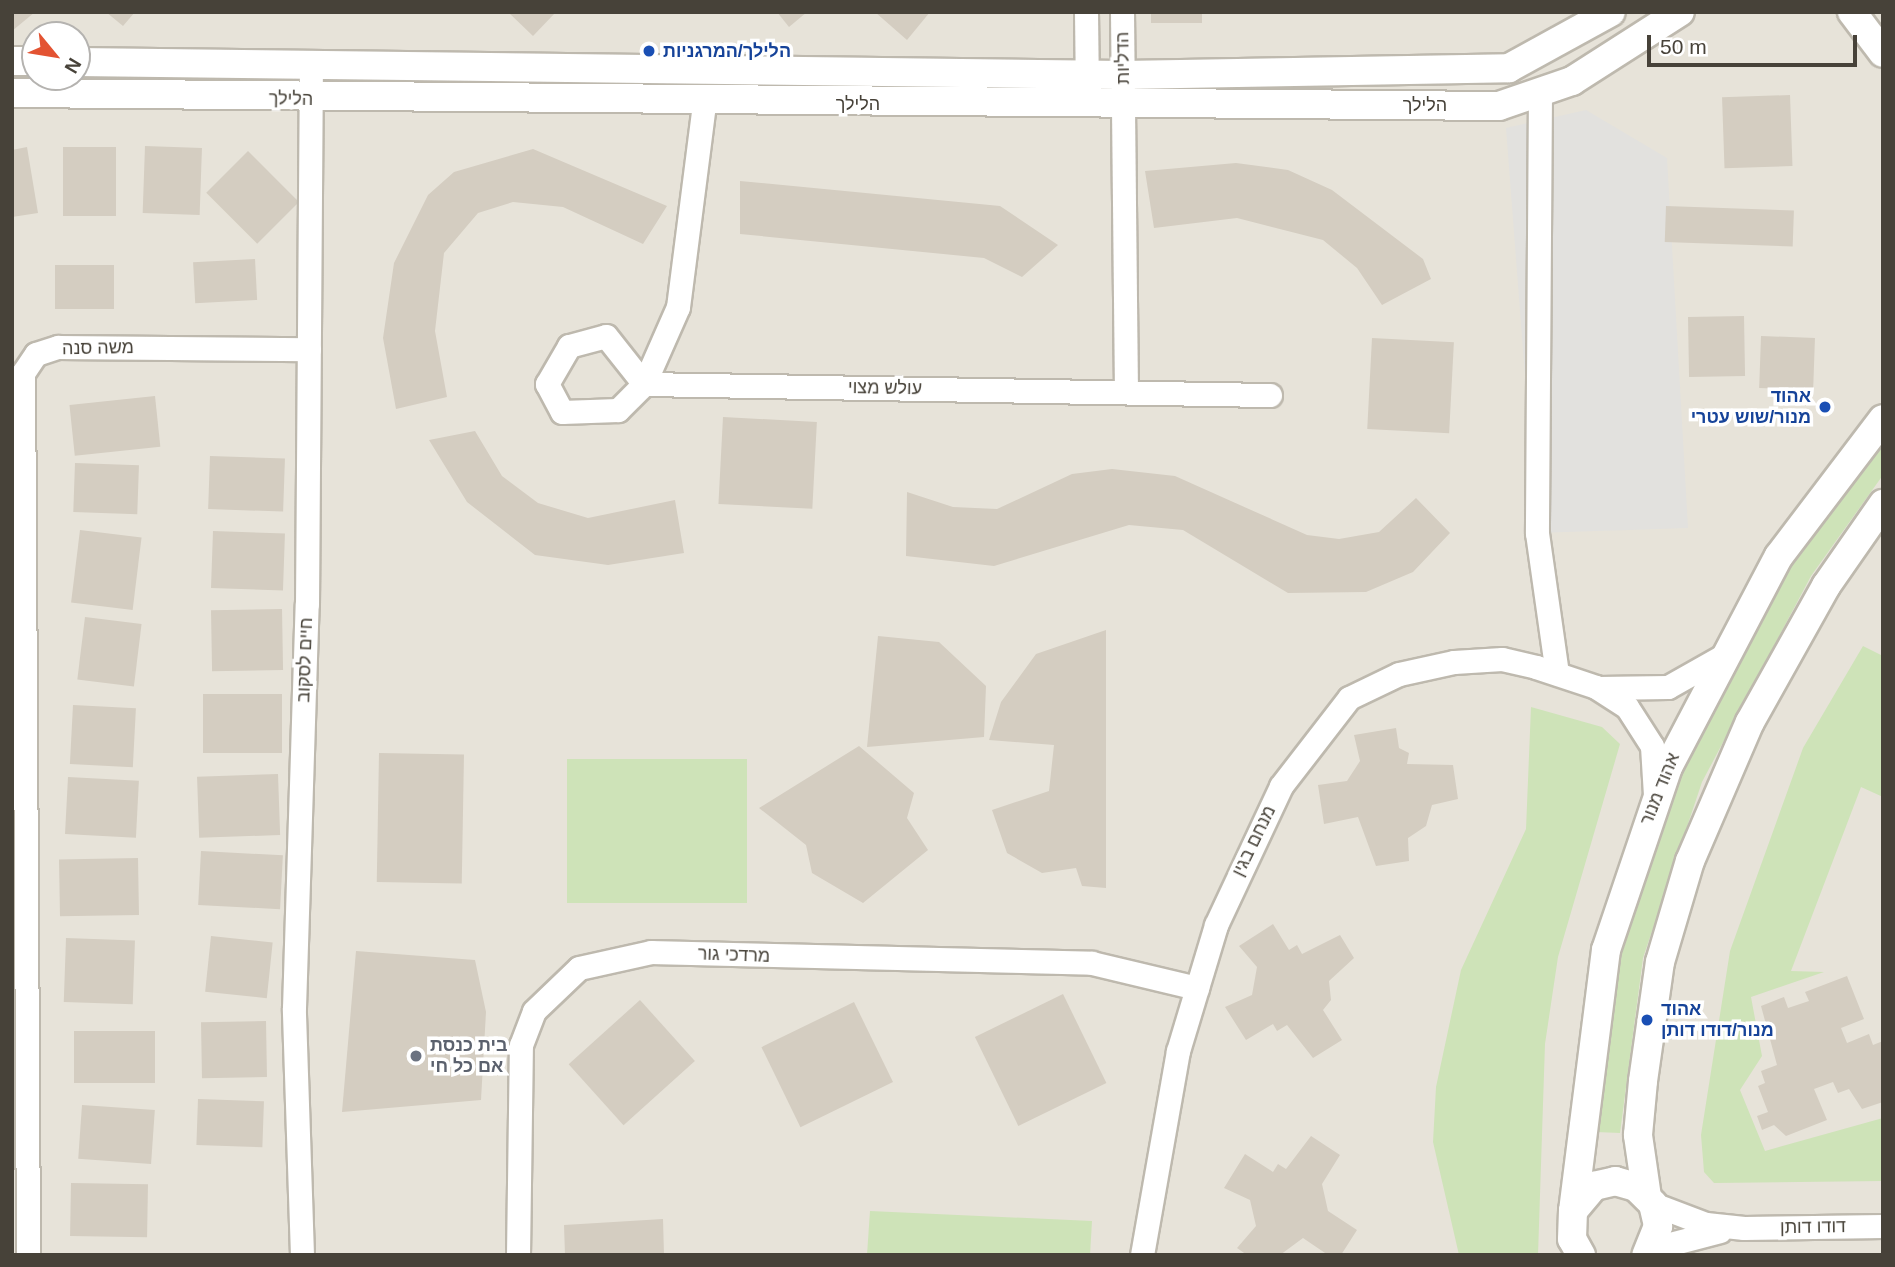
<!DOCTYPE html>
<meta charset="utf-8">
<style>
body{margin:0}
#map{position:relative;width:1895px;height:1267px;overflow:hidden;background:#f3f1ea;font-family:Helvetica,Heebo,sans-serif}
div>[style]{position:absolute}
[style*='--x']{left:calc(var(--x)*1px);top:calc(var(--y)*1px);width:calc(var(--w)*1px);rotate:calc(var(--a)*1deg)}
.residential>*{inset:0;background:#e7e3d9}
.green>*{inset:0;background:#cee3b8;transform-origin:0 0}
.parking>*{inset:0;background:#e2e1de}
.building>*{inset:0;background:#d4cdc1;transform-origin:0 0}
.roads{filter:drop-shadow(2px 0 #beb9ae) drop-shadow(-2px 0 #beb9ae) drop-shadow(0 2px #beb9ae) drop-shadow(0 -2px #beb9ae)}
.minor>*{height:23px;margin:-11.5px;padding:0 11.5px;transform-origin:11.5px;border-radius:11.5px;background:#fff}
.tertiary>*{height:28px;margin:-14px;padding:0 14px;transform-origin:14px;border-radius:14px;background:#fff}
.dots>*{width:19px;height:19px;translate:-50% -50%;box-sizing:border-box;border:4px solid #fff;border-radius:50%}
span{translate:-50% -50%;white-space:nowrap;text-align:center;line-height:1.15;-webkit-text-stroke:7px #fff;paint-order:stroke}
.transit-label{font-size:18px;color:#164399;font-weight:700}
.left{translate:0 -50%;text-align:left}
.right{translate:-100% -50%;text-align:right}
.street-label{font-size:18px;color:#474239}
.worship-label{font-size:18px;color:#5b616d;font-weight:700}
.frame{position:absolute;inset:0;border:14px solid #474239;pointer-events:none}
.north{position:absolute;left:21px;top:21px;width:70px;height:70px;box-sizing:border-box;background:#fff;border:2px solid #b5b3b0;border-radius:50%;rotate:120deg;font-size:19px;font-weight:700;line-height:28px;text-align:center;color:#474239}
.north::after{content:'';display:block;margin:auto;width:24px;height:32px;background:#e35332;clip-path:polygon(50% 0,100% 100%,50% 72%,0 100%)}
.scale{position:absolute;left:1647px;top:35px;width:210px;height:32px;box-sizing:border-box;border:4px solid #474239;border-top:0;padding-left:9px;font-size:21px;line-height:24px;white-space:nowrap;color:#474239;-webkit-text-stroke:5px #fff;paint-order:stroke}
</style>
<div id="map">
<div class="residential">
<div style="clip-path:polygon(evenodd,12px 12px,1883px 12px,1883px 1255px,12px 1255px,12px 12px,35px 35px,77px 35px,77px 77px,35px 77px,35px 35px)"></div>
</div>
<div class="green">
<div style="clip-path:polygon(1883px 438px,1883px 475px,1811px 576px,1702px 782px,1643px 958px,1620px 1133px,1596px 1132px,1619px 953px,1679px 773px,1790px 563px)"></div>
<div style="clip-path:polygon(1863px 646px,1883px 656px,1883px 797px,1861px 787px,1791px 971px,1824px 972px,1751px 997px,1762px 1056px,1740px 1090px,1765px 1151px,1883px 1118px,1883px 1181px,1714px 1183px,1704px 1172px,1701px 1135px,1730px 951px,1803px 748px)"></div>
<div style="clip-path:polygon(1531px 707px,1602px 727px,1620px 744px,1558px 957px,1545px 1044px,1538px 1255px,1459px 1255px,1433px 1142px,1436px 1087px,1461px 970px,1526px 829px)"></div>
<div style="left:567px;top:759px;width:180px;height:144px"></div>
<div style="clip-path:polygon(870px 1211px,1092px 1221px,1090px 1255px,867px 1255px)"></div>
</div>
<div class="parking">
<div style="clip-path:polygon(1586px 110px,1667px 158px,1688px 528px,1537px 533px,1506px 128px)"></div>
</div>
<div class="building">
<div style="clip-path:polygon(12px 12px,35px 12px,12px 31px)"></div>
<div style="clip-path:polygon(106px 12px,135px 12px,123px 26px)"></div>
<div style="clip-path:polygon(508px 12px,556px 12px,533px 36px)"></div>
<div style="clip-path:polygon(777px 12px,807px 12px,789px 27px)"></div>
<div style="clip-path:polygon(875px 12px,930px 12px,907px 40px)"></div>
<div style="left:1151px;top:12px;width:51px;height:11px"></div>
<div style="left:1790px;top:95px;width:71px;height:68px;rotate:88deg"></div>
<div style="left:145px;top:146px;width:57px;height:67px;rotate:2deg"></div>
<div style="clip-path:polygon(27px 147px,38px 213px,12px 217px,12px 150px)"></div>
<div style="left:63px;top:147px;width:53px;height:69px"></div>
<div style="clip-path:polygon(533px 149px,667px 206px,643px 244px,563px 207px,513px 202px,478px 213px,444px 253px,435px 331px,447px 397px,396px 409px,383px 338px,394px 263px,428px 195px,454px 172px)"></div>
<div style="left:248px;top:151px;width:72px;height:59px;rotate:45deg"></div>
<div style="clip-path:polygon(1236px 163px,1288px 170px,1332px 190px,1423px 259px,1431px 279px,1382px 305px,1357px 268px,1323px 240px,1237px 218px,1154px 228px,1145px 171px)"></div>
<div style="clip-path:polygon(740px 181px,1000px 206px,1058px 245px,1022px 277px,984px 258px,740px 234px)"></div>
<div style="left:1666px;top:206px;width:128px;height:36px;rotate:2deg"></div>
<div style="left:255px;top:259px;width:41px;height:62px;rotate:87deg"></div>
<div style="left:55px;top:265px;width:59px;height:44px"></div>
<div style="left:1744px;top:316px;width:60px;height:56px;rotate:89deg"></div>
<div style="left:1761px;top:336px;width:54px;height:52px;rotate:2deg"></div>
<div style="left:1372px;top:338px;width:82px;height:91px;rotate:3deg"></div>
<div style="left:155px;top:396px;width:51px;height:86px;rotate:84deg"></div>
<div style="left:723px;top:417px;width:94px;height:87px;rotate:3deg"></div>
<div style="clip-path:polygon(475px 431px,502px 476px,538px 503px,588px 518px,675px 500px,684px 553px,608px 565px,535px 555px,467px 502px,429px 440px)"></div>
<div style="left:210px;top:456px;width:75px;height:53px;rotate:2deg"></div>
<div style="left:75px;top:463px;width:64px;height:49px;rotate:2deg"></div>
<div style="clip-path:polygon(1112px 469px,1175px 476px,1307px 535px,1339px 539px,1379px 532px,1416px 498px,1450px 533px,1413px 572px,1366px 592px,1288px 593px,1183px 530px,1129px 525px,994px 566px,906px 556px,907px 492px,953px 507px,997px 509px,1072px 474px)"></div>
<div style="left:80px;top:530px;width:62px;height:73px;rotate:7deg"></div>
<div style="left:213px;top:531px;width:72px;height:57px;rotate:2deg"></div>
<div style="left:282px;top:609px;width:61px;height:71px;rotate:89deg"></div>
<div style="left:85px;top:617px;width:57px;height:63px;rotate:7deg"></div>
<div style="clip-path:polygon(1106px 630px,1106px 888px,1082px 886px,1076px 868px,1042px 873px,1007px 853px,992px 810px,1049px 791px,1054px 745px,989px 740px,1001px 702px,1036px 654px)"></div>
<div style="clip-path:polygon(878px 636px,939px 642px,986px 686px,984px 737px,867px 747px)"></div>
<div style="left:282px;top:694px;width:59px;height:79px;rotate:90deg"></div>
<div style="left:73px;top:705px;width:63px;height:59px;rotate:3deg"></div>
<div style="clip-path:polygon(1396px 728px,1399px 748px,1409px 753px,1407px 764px,1453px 765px,1458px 799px,1432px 805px,1426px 826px,1408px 838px,1409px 861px,1376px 866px,1358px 817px,1324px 824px,1318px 785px,1347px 781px,1360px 761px,1354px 735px)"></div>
<div style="clip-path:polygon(859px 746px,914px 793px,907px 818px,928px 850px,863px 903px,812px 873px,806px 845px,759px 808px)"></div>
<div style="left:379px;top:753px;width:85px;height:129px;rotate:1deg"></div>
<div style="left:278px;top:774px;width:61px;height:81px;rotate:88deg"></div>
<div style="left:68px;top:777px;width:71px;height:57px;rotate:3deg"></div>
<div style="left:201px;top:851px;width:82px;height:54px;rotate:3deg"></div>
<div style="left:138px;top:858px;width:57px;height:79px;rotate:89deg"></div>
<div style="clip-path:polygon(1273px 924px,1289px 950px,1297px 945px,1302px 954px,1340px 935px,1354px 958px,1329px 981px,1331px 1000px,1323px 1010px,1342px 1040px,1313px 1058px,1287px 1025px,1277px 1031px,1273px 1024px,1246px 1040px,1225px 1007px,1252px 995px,1257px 967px,1239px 946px)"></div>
<div style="left:211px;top:936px;width:62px;height:56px;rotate:6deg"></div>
<div style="left:66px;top:938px;width:69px;height:64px;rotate:2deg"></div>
<div style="clip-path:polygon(356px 951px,475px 960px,486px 1012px,481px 1100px,342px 1112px)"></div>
<div style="clip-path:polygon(1847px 976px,1864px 1019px,1841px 1028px,1847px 1043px,1869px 1034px,1873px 1045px,1883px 1041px,1883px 1102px,1862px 1109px,1849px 1089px,1838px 1093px,1833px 1082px,1814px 1089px,1827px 1120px,1786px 1136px,1774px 1125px,1762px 1130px,1757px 1116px,1768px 1112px,1758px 1086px,1765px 1083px,1761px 1071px,1777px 1065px,1761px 1006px,1784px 997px,1788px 1008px,1809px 1001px,1805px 992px)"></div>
<div style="left:1063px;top:994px;width:99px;height:98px;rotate:64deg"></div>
<div style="left:640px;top:1000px;width:82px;height:96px;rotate:48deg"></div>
<div style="left:854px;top:1002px;width:89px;height:103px;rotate:64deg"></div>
<div style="left:266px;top:1021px;width:56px;height:65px;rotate:89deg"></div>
<div style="left:74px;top:1031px;width:81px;height:52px"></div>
<div style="left:198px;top:1099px;width:66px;height:46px;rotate:2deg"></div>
<div style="left:82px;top:1105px;width:73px;height:54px;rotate:4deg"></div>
<div style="clip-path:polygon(1311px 1136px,1340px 1155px,1322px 1184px,1328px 1211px,1357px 1230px,1341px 1255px,1328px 1255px,1303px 1238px,1280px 1255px,1247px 1255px,1237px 1248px,1256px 1226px,1250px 1200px,1224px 1188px,1245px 1154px,1273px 1172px,1278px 1164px,1286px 1169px)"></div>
<div style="left:71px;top:1183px;width:77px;height:53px;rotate:1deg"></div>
<div style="clip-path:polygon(663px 1219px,664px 1255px,565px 1255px,564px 1225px)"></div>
</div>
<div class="roads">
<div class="minor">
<div style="--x:1086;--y:12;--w:78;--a:89.3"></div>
<div style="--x:1122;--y:12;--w:380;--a:89.4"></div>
<div style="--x:1540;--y:92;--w:441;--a:90.4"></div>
<div style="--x:1537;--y:533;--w:142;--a:81.9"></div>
<div style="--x:704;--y:104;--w:205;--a:97.3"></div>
<div style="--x:678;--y:307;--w:84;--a:113.8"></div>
<div style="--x:644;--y:384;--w:626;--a:1.01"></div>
<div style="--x:606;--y:336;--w:61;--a:51.6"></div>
<div style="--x:644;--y:384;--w:37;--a:135"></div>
<div style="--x:618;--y:410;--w:56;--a:178"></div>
<div style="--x:562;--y:412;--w:32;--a:-118"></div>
<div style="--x:547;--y:384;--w:44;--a:-59.9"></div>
<div style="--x:569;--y:346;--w:38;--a:-15"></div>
<div style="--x:1599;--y:688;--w:69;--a:-0.8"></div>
<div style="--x:1668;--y:687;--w:63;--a:-29.4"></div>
<div style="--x:1653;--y:1204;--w:57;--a:20.7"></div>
<div style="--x:1706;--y:1224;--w:38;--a:6"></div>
<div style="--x:1744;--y:1228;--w:139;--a:-0.8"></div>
<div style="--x:1651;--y:1249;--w:71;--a:-14.6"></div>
<div style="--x:28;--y:1255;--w:882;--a:-90.32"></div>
<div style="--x:23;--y:373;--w:23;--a:-56"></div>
<div style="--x:36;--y:354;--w:23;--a:-18"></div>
<div style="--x:58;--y:347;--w:251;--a:0.5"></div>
<div style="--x:302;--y:1255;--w:247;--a:-91.9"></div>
<div style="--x:294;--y:1008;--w:404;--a:-88.2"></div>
<div style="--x:307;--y:604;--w:540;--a:-89.58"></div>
<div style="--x:518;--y:1255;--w:210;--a:-89.2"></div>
<div style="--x:521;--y:1045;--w:36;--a:-69"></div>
<div style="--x:534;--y:1011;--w:62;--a:-43.7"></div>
<div style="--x:579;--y:968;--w:74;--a:-12.5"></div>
<div style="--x:651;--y:952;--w:441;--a:1.4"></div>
<div style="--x:1092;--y:963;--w:108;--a:13.4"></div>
<div style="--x:1142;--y:1255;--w:207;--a:-80"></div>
<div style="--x:1178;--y:1051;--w:132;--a:-73.2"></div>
<div style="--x:1216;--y:925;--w:153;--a:-64.9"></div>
<div style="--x:1281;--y:786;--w:111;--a:-52.3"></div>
<div style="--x:1349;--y:698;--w:55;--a:-25.6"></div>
<div style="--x:1399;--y:674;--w:56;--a:-12.3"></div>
<div style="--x:1454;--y:662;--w:48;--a:-3.6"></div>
<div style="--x:1502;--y:659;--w:35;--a:13"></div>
<div style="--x:1536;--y:667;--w:63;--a:18.4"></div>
<div style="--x:1596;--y:687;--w:37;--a:33"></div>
<div style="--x:1627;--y:707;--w:46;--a:57.3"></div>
<div style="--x:1652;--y:746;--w:49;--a:86.5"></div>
</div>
<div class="tertiary">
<div style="--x:1852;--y:12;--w:51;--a:52.9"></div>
<div style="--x:12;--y:61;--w:23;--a:0"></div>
<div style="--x:77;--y:62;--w:1046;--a:0.71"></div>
<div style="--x:1123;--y:75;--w:386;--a:-1"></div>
<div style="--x:1509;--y:68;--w:116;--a:-28.8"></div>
<div style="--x:12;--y:93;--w:1487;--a:0.5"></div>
<div style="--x:1499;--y:106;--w:77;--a:-18.9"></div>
<div style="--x:1572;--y:81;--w:128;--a:-32.6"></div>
<div style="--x:1647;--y:1197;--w:63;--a:-98.3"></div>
<div style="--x:1638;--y:1135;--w:54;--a:-84.7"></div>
<div style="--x:1643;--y:1081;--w:120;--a:-81.9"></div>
<div style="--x:1660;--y:962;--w:105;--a:-73.5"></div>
<div style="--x:1690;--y:861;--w:151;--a:-66.7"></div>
<div style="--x:1750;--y:722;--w:156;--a:-60.8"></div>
<div style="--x:1826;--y:586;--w:100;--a:-55.2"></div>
<div style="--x:1573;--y:1211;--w:263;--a:-82.8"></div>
<div style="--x:1606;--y:950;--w:193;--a:-71.3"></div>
<div style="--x:1668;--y:767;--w:238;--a:-62.3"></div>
<div style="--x:1779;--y:556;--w:172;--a:-52.8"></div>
<div style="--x:1581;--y:1255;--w:18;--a:-119"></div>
<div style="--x:1572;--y:1239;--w:28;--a:-88"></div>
<div style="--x:1573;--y:1211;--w:33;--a:-50"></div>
<div style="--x:1594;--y:1186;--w:22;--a:-13"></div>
<div style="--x:1615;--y:1181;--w:22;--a:16"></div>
<div style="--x:1636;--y:1187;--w:24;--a:45"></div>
<div style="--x:1653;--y:1204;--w:23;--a:77"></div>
<div style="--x:1658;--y:1226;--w:31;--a:112"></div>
</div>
</div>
<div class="dots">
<div style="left:649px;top:51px;background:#1a4fb4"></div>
<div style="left:1825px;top:407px;background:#1a4fb4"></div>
<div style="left:1647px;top:1020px;background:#1a4fb4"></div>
<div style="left:416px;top:1056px;background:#6b7280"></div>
</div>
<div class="transit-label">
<span class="left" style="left:663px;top:51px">הלילך/המרגניות</span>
<span class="right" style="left:1811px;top:407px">אהוד<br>מנור/שוש עטרי</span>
<span class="left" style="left:1661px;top:1020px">אהוד<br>מנור/דודו דותן</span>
</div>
<div class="street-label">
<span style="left:1123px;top:58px;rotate:-91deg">הדליות</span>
<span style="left:291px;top:99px;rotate:1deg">הלילך</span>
<span style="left:858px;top:104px">הלילך</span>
<span style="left:1425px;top:105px">הלילך</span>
<span style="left:98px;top:348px;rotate:-1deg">משה סנה</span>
<span style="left:885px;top:388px;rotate:1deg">עולש מצוי</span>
<span style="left:305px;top:660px;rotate:-88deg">חיים לסקוב</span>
<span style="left:1660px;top:789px;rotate:-68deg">אהוד מנור</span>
<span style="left:1254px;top:841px;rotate:-64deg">מנחם בגין</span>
<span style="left:734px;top:955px;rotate:2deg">מרדכי גור</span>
<span style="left:1813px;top:1227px;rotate:-1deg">דודו דותן</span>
</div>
<div class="worship-label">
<span class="left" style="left:430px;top:1056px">בית כנסת<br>אם כל חי</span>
</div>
<div class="frame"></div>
<div class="north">N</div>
<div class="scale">50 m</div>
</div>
